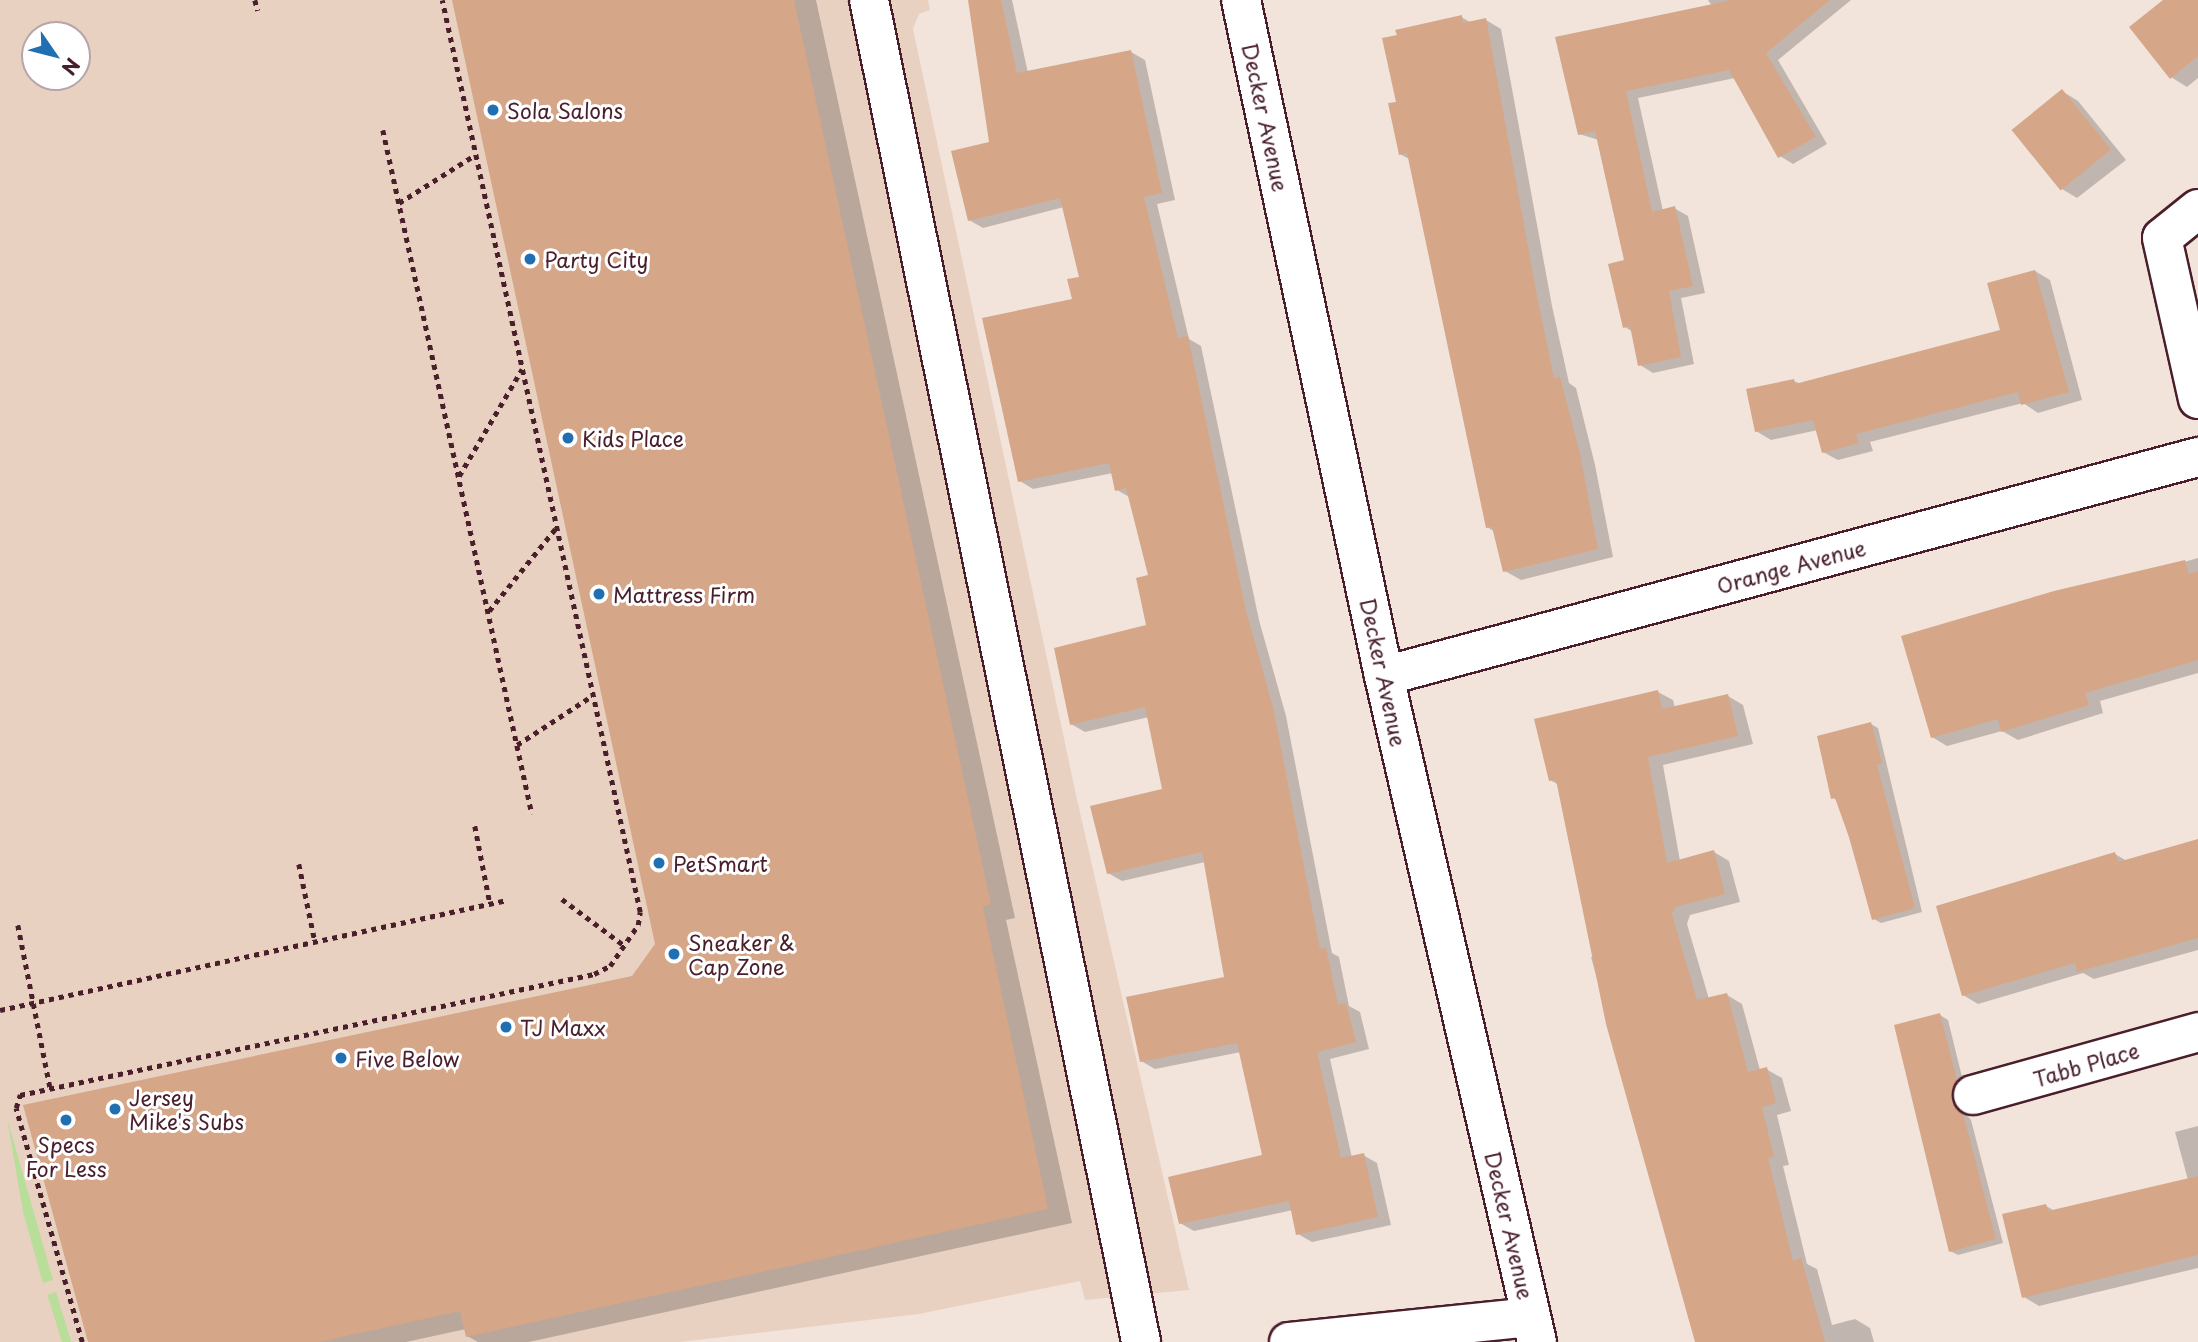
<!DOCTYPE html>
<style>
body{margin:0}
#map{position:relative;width:2198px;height:1342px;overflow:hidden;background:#f2e4db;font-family:"Playpen Sans",sans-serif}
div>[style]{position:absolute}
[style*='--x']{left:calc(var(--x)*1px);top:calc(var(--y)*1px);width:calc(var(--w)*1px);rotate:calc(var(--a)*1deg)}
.built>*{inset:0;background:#e9d1c2}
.green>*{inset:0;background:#b8de9a;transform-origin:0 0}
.shadow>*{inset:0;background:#0003}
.building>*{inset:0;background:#d5a688;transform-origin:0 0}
.path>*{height:4.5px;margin-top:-2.25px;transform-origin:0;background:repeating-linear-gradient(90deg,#4a1f2b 0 5px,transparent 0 10px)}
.roads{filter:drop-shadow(2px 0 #4a1f2b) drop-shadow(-2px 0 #4a1f2b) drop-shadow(0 2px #4a1f2b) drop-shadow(0 -2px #4a1f2b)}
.minor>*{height:38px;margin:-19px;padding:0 19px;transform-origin:19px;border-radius:19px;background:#fff}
.dots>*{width:19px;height:19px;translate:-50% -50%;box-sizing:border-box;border:4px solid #fff;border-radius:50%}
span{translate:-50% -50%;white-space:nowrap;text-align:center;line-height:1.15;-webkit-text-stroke:6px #fff;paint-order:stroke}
.poi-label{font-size:21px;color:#4a1f2b}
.left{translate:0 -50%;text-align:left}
.street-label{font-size:21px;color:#4a1f2b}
.north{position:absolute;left:21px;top:21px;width:70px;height:70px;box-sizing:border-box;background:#fff;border:2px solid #b7a5aa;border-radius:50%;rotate:125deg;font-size:19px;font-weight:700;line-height:28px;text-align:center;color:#4a1f2b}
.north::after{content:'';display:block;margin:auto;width:24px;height:32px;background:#1f6fb2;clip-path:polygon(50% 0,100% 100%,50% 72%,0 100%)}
</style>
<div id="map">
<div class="built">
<div style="clip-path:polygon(evenodd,0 0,928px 0,930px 10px,919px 14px,913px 29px,1076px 795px,1189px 1290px,1085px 1300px,1080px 1281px,919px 1314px,680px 1342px,0 1342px,0 0,35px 35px,77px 35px,77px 77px,35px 77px,35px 35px)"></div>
</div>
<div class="green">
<div style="clip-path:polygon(7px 1118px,53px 1280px,43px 1283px,23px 1212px)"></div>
<div style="left:56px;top:1292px;width:52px;height:9px;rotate:73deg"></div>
</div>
<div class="shadow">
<div style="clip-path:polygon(455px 0,816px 0,1015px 918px,1006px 920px,1072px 1223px,529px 1342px,478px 1342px,467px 1336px,466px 1329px,406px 1342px,90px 1342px,633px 978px,657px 944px)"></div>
<div style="clip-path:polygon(970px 0,1012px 0,1028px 73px,1131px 52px,1145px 60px,1175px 200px,1157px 204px,1189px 339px,1201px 346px,1259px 620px,1286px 716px,1332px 953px,1339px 957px,1349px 1006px,1360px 1012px,1369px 1049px,1330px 1059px,1352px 1158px,1363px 1155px,1377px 1163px,1391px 1225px,1312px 1242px,1298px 1234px,1293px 1210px,1194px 1231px,1180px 1223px,1264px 1156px,1241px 1052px,1155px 1069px,1141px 1061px,1226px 979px,1205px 862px,1122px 881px,1108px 873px,1164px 791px,1149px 717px,1085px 732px,1071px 724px,1148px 627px,1150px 577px,1131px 498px,1117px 490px,1113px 473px,1033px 489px,1020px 481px,1081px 278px,1064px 207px,983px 228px,969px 220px,991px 143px)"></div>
<div style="clip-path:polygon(1708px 0,1851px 0,1778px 60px,1827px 144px,1793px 164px,1780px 156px,1735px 78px,1638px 98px,1663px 211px,1674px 208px,1688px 216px,1705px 293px,1681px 298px,1694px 364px,1653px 373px,1640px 365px,1633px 332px,1625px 327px,1626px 262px,1599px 140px,1579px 134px,1712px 6px)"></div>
<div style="clip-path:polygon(2166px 0,2198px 0,2198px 78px,2187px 87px,2171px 77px)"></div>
<div style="clip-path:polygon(1461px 17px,1472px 23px,1486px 20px,1501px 29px,1552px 306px,1569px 383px,1576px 388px,1595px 465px,1613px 557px,1521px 580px,1505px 571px,1495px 532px,1487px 527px,1411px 160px,1400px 154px,1398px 103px)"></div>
<div style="clip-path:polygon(2062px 91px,2078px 101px,2126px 160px,2077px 198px,2062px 189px,2014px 130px)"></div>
<div style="clip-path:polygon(2035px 271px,2050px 280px,2082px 400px,2038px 413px,2023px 403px,1870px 442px,1873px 451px,1838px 460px,1823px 452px,1818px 430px,1771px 440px,1756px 431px,1794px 381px,1801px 384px,2002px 331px)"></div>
<div style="clip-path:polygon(2198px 558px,2198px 673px,2100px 701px,2103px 713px,2018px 740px,2002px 731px,1947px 746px,1932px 737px,2109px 583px)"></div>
<div style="clip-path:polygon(1658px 692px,1673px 700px,1675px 708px,1728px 696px,1743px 705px,1753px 744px,1663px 765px,1680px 861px,1714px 852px,1729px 861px,1740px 902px,1690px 915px,1687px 924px,1709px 999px,1727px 995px,1742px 1004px,1760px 1070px,1766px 1069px,1782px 1078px,1791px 1111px,1777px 1115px,1789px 1165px,1783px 1166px,1807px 1264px,1817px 1269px,1832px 1325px,1855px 1319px,1870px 1328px,1874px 1342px,1697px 1342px,1591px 957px,1595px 956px,1559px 785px,1550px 780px)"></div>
<div style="clip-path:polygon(1871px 724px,1878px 728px,1922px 912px,1881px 923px,1874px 919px,1838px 801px,1833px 798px)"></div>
<div style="clip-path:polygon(2198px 841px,2198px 950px,2094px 979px,2083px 973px,1978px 1004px,1963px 995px,2115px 854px,2127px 861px)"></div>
<div style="clip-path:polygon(1940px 1015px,1948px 1020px,1964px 1085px,1959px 1106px,1971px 1120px,2003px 1243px,1958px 1255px,1950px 1251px)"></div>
<div style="clip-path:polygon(2198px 1126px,2198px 1268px,2039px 1306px,2024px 1297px,2046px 1206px,2055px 1211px,2188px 1180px,2175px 1132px)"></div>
</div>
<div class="building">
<div style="clip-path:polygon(452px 0,794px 0,991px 904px,983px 907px,1048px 1209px,466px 1337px,460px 1311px,319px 1342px,88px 1342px,23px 1105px,632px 976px,655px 944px)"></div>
<div style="clip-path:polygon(968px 0,1001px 0,1017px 73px,1131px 50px,1162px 193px,1144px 197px,1178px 338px,1188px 336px,1246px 611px,1273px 707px,1320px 949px,1326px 947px,1338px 1005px,1346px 1003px,1356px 1042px,1317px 1052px,1341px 1158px,1364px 1153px,1378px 1217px,1296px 1235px,1289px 1201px,1179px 1224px,1168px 1177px,1262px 1155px,1237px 1043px,1140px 1062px,1126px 997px,1224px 977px,1202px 852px,1107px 874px,1090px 806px,1162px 789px,1145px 707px,1070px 725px,1054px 648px,1146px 625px,1136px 578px,1148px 575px,1126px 488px,1115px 491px,1109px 463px,1018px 482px,982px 318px,1072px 299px,1067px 279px,1079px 277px,1060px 198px,968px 221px,951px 151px,989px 142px)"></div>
<div style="clip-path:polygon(1732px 0,1830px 0,1766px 53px,1816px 137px,1778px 158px,1729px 70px,1626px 91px,1652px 212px,1675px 206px,1693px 286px,1669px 291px,1681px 357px,1638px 366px,1630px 326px,1623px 328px,1608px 264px,1624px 260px,1595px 131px,1578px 135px,1555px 37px)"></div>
<div style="clip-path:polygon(2163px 0,2198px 0,2198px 56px,2170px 79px,2129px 27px)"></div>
<div style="clip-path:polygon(1462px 15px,1463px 23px,1486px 18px,1537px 296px,1554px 378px,1560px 377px,1580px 454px,1598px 549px,1503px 572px,1492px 527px,1486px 528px,1407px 153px,1399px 155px,1388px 103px,1396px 102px,1382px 38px,1397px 35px,1395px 30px)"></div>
<div style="left:2062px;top:89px;width:78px;height:65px;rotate:51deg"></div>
<div style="clip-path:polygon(2035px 270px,2069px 392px,2021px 405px,2018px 392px,1856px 434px,1859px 443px,1822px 453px,1813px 420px,1755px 432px,1746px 389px,1794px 379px,1795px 384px,2000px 330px,1987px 283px)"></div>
<div style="clip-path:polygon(2185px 560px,2189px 574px,2198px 571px,2198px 660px,2085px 693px,2089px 705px,2001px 732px,1998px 719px,1931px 738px,1901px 636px,2054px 591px)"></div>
<div style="clip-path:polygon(1658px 690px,1662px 709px,1728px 694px,1738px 736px,1648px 757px,1667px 863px,1714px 850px,1725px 894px,1675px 907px,1672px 914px,1697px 1000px,1727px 993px,1748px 1072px,1767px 1067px,1776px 1103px,1762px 1107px,1774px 1157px,1768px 1158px,1793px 1261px,1801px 1258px,1825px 1342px,1695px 1342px,1606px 1024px,1556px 780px,1549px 781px,1534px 719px)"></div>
<div style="clip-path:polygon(1871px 722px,1882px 763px,1877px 765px,1915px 908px,1872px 920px,1849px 837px,1835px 798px,1831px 799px,1817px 736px)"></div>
<div style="clip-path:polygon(2198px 839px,2198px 938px,2077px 972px,2075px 963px,1962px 996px,1936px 906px,2115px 852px,2118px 862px)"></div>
<div style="clip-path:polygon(1940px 1013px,1957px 1080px,1952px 1100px,1963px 1114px,1996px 1239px,1949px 1252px,1894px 1025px)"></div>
<div style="clip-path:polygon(2198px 1176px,2198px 1255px,2022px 1298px,2002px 1214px,2046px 1204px,2048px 1211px)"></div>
</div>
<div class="path">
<div style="--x:255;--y:0;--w:11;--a:75"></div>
<div style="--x:383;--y:130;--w:700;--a:77.71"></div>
<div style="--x:399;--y:203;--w:90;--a:-32.3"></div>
<div style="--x:459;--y:476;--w:124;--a:-59.5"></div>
<div style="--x:489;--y:611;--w:107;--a:-51.1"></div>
<div style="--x:517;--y:745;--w:90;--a:-33.2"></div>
<div style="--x:475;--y:826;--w:78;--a:79"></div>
<div style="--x:299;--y:864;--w:79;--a:78.3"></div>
<div style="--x:562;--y:899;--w:79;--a:36.7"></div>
<div style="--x:18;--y:925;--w:165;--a:78.8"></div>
<div style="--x:0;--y:1010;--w:519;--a:-12.24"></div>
<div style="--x:82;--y:1342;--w:243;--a:-105.8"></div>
<div style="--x:16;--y:1108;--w:14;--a:-73"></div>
<div style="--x:20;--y:1095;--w:587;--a:-11.9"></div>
<div style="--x:594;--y:974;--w:18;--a:-27"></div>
<div style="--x:610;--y:966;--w:50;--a:-55.7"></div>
<div style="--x:638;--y:925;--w:13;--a:-81"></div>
<div style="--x:640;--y:912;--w:933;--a:-102.25"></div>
</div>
<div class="roads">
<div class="minor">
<div style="--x:869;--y:0;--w:1369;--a:78.54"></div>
<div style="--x:1241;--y:0;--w:691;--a:78.06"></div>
<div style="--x:1384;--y:676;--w:683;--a:77.06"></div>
<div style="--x:2198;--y:209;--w:46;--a:141.1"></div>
<div style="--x:2162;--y:238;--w:165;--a:77.4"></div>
<div style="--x:1384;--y:676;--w:843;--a:-15.06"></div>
<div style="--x:1973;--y:1095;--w:234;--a:-15.6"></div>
<div style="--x:1289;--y:1342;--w:243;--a:-5.9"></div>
</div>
</div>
<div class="dots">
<div style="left:493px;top:110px;background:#1f6fb2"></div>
<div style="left:530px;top:259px;background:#1f6fb2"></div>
<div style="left:568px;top:438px;background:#1f6fb2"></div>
<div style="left:599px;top:594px;background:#1f6fb2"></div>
<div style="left:659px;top:863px;background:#1f6fb2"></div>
<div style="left:674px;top:954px;background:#1f6fb2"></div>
<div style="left:506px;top:1027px;background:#1f6fb2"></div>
<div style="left:341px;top:1058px;background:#1f6fb2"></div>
<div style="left:115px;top:1109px;background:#1f6fb2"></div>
<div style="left:66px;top:1120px;background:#1f6fb2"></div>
</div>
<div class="poi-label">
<span class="left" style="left:507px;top:110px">Sola Salons</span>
<span class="left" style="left:544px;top:259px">Party City</span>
<span class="left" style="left:582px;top:438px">Kids Place</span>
<span class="left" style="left:613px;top:594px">Mattress Firm</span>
<span class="left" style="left:673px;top:863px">PetSmart</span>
<span class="left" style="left:688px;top:954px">Sneaker &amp;<br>Cap Zone</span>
<span class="left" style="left:520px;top:1027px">TJ Maxx</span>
<span class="left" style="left:355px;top:1058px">Five Below</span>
<span class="left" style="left:129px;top:1109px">Jersey<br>Mike's Subs</span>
<span style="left:66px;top:1156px">Specs<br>For Less</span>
</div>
<div class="street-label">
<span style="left:1266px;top:117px;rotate:78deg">Decker Avenue</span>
<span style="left:1791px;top:566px;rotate:-15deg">Orange Avenue</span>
<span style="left:1384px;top:672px;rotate:78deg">Decker Avenue</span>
<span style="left:2086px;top:1064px;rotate:-16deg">Tabb Place</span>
<span style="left:1510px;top:1225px;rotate:77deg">Decker Avenue</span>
</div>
<div class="north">N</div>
</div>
